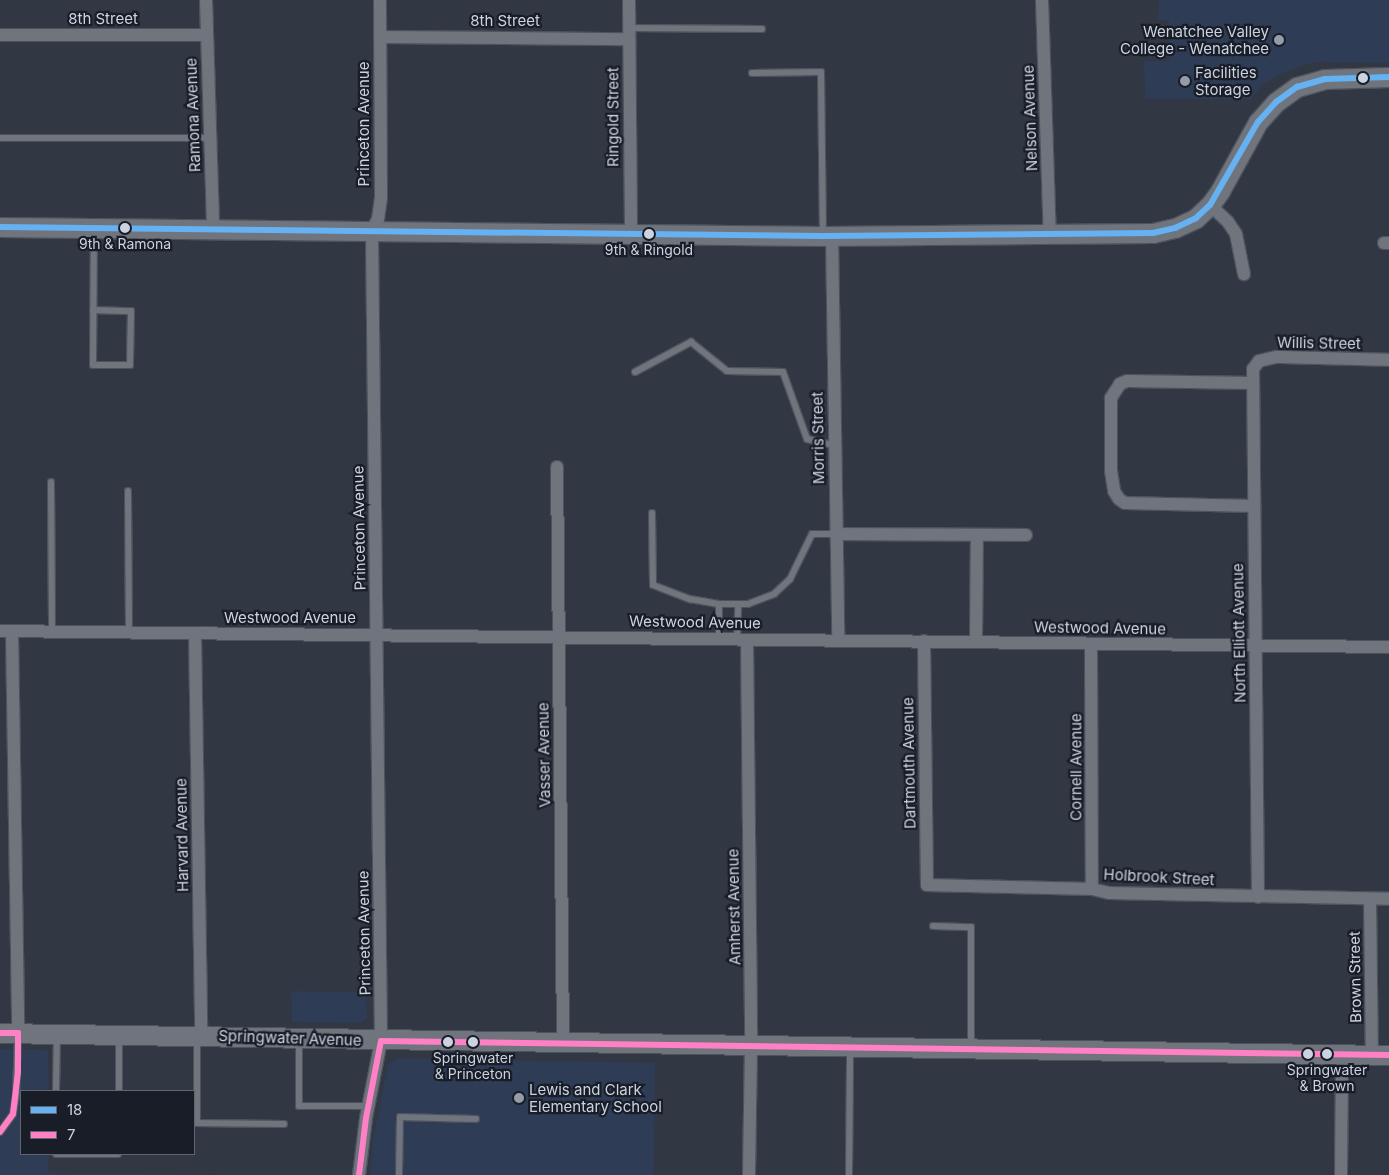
<!DOCTYPE html>
<style>
body{margin:0}
#map{position:relative;width:1389px;height:1175px;overflow:hidden;background:#313743;font-family:Inter,sans-serif}
div>[style]{position:absolute}
[style*='--x']{left:calc(var(--x)*1px);top:calc(var(--y)*1px);width:calc(var(--w)*1px);rotate:calc(var(--a)*1deg)}
.built>*{inset:0;background:#2e3c55}
.roads{filter:drop-shadow(1px 0 #4d535d) drop-shadow(-1px 0 #4d535d) drop-shadow(0 1px #4d535d) drop-shadow(0 -1px #4d535d)}
.lane>*{height:6px;margin:-3px;padding:0 3px;transform-origin:3px;border-radius:3px;background:#6f747d}
.street>*{height:12px;margin:-6px;padding:0 6px;transform-origin:6px;border-radius:6px;background:#6f747d}
.secondary>*{height:19px;margin:-9.5px;padding:0 9.5px;transform-origin:9.5px;border-radius:9.5px;background:#6f747d}
.bus-1>*{height:6px;margin:-3px;padding:0 3px;transform-origin:3px;border-radius:3px;background:#66b1f2}
.bus-2>*{height:6px;margin:-3px;padding:0 3px;transform-origin:3px;border-radius:3px;background:#ff80c5}
.dots>*{width:14px;height:14px;translate:-50% -50%;box-sizing:border-box;border:2px solid #181d27;border-radius:50%}
span{translate:-50% -50%;white-space:nowrap;text-align:center;line-height:1.15;-webkit-text-stroke:4.5px #181d27;paint-order:stroke}
.bus-label{font-size:14px;color:#cbd3e0}
.street-label{font-size:15px;color:#cbd3e0}
.poi-label{font-size:15px;color:#cbd3e0}
.right{translate:-100% -50%;text-align:right}
.left{translate:0 -50%;text-align:left}
.legend{position:absolute;left:20px;top:1090px;width:175px;height:65px;box-sizing:border-box;background:#181d27;border:1px solid #606671;margin:0;padding:6px 9px;list-style:none;font-size:15px;color:#cbd3e0}
.legend li{display:flex;align-items:center;gap:10px;height:25px}
.legend b{width:25px;border:1px solid #606671}
</style>
<div id="map">
<div class="built">
<div style="clip-path:polygon(1159px 0,1389px 0,1389px 63px,1314px 62px,1285px 72px,1265px 83px,1250px 99px,1145px 99px,1144px 61px,1169px 61px,1169px 20px,1158px 20px)"></div>
<div style="clip-path:polygon(291px 991px,366px 992px,367px 1018px,360px 1023px,292px 1022px)"></div>
<div style="clip-path:polygon(0 1049px,48px 1050px,48px 1091px,21px 1091px,21px 1154px,48px 1154px,48px 1173px,219px 1175px,0 1175px)"></div>
<div style="clip-path:polygon(397px 1058px,655px 1063px,654px 1175px,370px 1175px,373px 1140px,388px 1064px)"></div>
</div>
<div class="roads">
<div class="lane">
<div style="--x:629;--y:28;--w:133;--a:0.4"></div>
<div style="--x:752;--y:73;--w:69;--a:-0.8"></div>
<div style="--x:821;--y:72;--w:163;--a:89.3"></div>
<div style="--x:0;--y:138;--w:210;--a:0"></div>
<div style="--x:93;--y:310;--w:38;--a:2"></div>
<div style="--x:131;--y:311;--w:54;--a:91.1"></div>
<div style="--x:130;--y:365;--w:37;--a:180"></div>
<div style="--x:93;--y:365;--w:136;--a:-89.6"></div>
<div style="--x:635;--y:372;--w:64;--a:-28.2"></div>
<div style="--x:691;--y:342;--w:46;--a:38.9"></div>
<div style="--x:727;--y:371;--w:56;--a:1"></div>
<div style="--x:783;--y:372;--w:71;--a:70.3"></div>
<div style="--x:807;--y:439;--w:28;--a:13"></div>
<div style="--x:51;--y:482;--w:150;--a:89.6"></div>
<div style="--x:128;--y:491;--w:142;--a:89.6"></div>
<div style="--x:652;--y:513;--w:72;--a:89.2"></div>
<div style="--x:653;--y:585;--w:40;--a:21"></div>
<div style="--x:690;--y:599;--w:29;--a:10"></div>
<div style="--x:719;--y:604;--w:29;--a:0"></div>
<div style="--x:748;--y:604;--w:28;--a:-21"></div>
<div style="--x:774;--y:594;--w:22;--a:-43"></div>
<div style="--x:790;--y:579;--w:50;--a:-63.9"></div>
<div style="--x:812;--y:534;--w:23;--a:0"></div>
<div style="--x:719;--y:604;--w:35;--a:90"></div>
<div style="--x:737;--y:640;--w:35;--a:-88"></div>
<div style="--x:933;--y:926;--w:38;--a:2"></div>
<div style="--x:971;--y:927;--w:118;--a:90"></div>
<div style="--x:299;--y:1039;--w:67;--a:90"></div>
<div style="--x:299;--y:1106;--w:69;--a:0"></div>
<div style="--x:56;--y:1091;--w:56;--a:-89"></div>
<div style="--x:119;--y:1091;--w:53;--a:-90"></div>
<div style="--x:194;--y:1123;--w:90;--a:0.6"></div>
<div style="--x:197;--y:1123;--w:86;--a:-90"></div>
<div style="--x:0;--y:1132;--w:22;--a:-54"></div>
<div style="--x:13;--y:1114;--w:19;--a:-81"></div>
<div style="--x:16;--y:1095;--w:60;--a:-88.1"></div>
<div style="--x:56;--y:1154;--w:62;--a:0"></div>
<div style="--x:399;--y:1175;--w:58;--a:-89"></div>
<div style="--x:400;--y:1117;--w:76;--a:1.5"></div>
<div style="--x:849;--y:1175;--w:126;--a:-89.5"></div>
</div>
<div class="street">
<div style="--x:206;--y:0;--w:229;--a:88.2"></div>
<div style="--x:629;--y:0;--w:233;--a:89.5"></div>
<div style="--x:1042;--y:0;--w:236;--a:88.1"></div>
<div style="--x:0;--y:35;--w:206;--a:0"></div>
<div style="--x:380;--y:37;--w:249;--a:0.5"></div>
<div style="--x:1210;--y:205;--w:25;--a:43"></div>
<div style="--x:1228;--y:222;--w:14;--a:56"></div>
<div style="--x:1236;--y:234;--w:41;--a:78.7"></div>
<div style="--x:832;--y:236;--w:404;--a:89.1"></div>
<div style="--x:1384;--y:243;--w:5;--a:0"></div>
<div style="--x:1252;--y:383;--w:125;--a:-179.1"></div>
<div style="--x:1127;--y:381;--w:8;--a:157"></div>
<div style="--x:1120;--y:384;--w:17;--a:123"></div>
<div style="--x:1111;--y:398;--w:73;--a:90"></div>
<div style="--x:1111;--y:471;--w:20;--a:81"></div>
<div style="--x:1114;--y:491;--w:9;--a:58"></div>
<div style="--x:1119;--y:499;--w:7;--a:34"></div>
<div style="--x:1125;--y:503;--w:128;--a:1.3"></div>
<div style="--x:557;--y:467;--w:576;--a:89.4"></div>
<div style="--x:835;--y:534;--w:191;--a:0.3"></div>
<div style="--x:0;--y:631;--w:1389;--a:0.66"></div>
<div style="--x:12;--y:632;--w:401;--a:89.1"></div>
<div style="--x:195;--y:634;--w:402;--a:89.1"></div>
<div style="--x:747;--y:640;--w:406;--a:89.4"></div>
<div style="--x:751;--y:1046;--w:129;--a:90.9"></div>
<div style="--x:924;--y:641;--w:244;--a:89.3"></div>
<div style="--x:927;--y:885;--w:165;--a:1.4"></div>
<div style="--x:1092;--y:889;--w:18;--a:13"></div>
<div style="--x:1110;--y:893;--w:279;--a:1.2"></div>
<div style="--x:976;--y:641;--w:106;--a:-89.5"></div>
<div style="--x:1091;--y:644;--w:245;--a:89.8"></div>
<div style="--x:1258;--y:897;--w:528;--a:-90.54"></div>
<div style="--x:1253;--y:369;--w:10;--a:-53"></div>
<div style="--x:1259;--y:361;--w:18;--a:-13"></div>
<div style="--x:1277;--y:357;--w:112;--a:1.5"></div>
<div style="--x:1370;--y:899;--w:156;--a:89.3"></div>
<div style="--x:359;--y:1175;--w:57;--a:-83"></div>
<div style="--x:366;--y:1118;--w:78;--a:-79"></div>
<div style="--x:381;--y:1041;--w:811;--a:-90.64"></div>
<div style="--x:372;--y:230;--w:13;--a:-61"></div>
<div style="--x:378;--y:219;--w:21;--a:-82"></div>
<div style="--x:381;--y:198;--w:198;--a:-90.3"></div>
<div style="--x:1341;--y:1175;--w:121;--a:-89.5"></div>
</div>
<div class="secondary">
<div style="--x:0;--y:227;--w:823;--a:0.63"></div>
<div style="--x:823;--y:236;--w:330;--a:-0.5"></div>
<div style="--x:1153;--y:233;--w:23;--a:-13"></div>
<div style="--x:1175;--y:228;--w:23;--a:-25"></div>
<div style="--x:1196;--y:218;--w:19;--a:-43"></div>
<div style="--x:1210;--y:205;--w:17;--a:-54"></div>
<div style="--x:1220;--y:191;--w:79;--a:-61.2"></div>
<div style="--x:1258;--y:122;--w:27;--a:-48"></div>
<div style="--x:1276;--y:102;--w:26;--a:-36"></div>
<div style="--x:1297;--y:87;--w:29;--a:-16"></div>
<div style="--x:1325;--y:79;--w:64;--a:-1.8"></div>
<div style="--x:0;--y:1033;--w:1389;--a:0.91"></div>
</div>
</div>
<div class="bus-1">
<div style="--x:0;--y:227;--w:823;--a:0.63"></div>
<div style="--x:823;--y:236;--w:330;--a:-0.5"></div>
<div style="--x:1153;--y:233;--w:23;--a:-13"></div>
<div style="--x:1175;--y:228;--w:23;--a:-25"></div>
<div style="--x:1196;--y:218;--w:19;--a:-43"></div>
<div style="--x:1210;--y:205;--w:96;--a:-60"></div>
<div style="--x:1258;--y:122;--w:27;--a:-48"></div>
<div style="--x:1276;--y:102;--w:26;--a:-36"></div>
<div style="--x:1297;--y:87;--w:29;--a:-16"></div>
<div style="--x:1325;--y:79;--w:64;--a:-1.8"></div>
</div>
<div class="bus-2">
<div style="--x:0;--y:1033;--w:18;--a:0"></div>
<div style="--x:18;--y:1033;--w:39;--a:90"></div>
<div style="--x:18;--y:1072;--w:42;--a:96.8"></div>
<div style="--x:13;--y:1114;--w:22;--a:126"></div>
<div style="--x:359;--y:1175;--w:57;--a:-83"></div>
<div style="--x:366;--y:1118;--w:78;--a:-79"></div>
<div style="--x:381;--y:1041;--w:1008;--a:0.8"></div>
</div>
<div class="dots">
<div style="left:1279px;top:40px;background:#959ca9"></div>
<div style="left:1363px;top:78px;background:#cbd3e0"></div>
<div style="left:1185px;top:81px;background:#959ca9"></div>
<div style="left:125px;top:228px;background:#cbd3e0"></div>
<div style="left:649px;top:234px;background:#cbd3e0"></div>
<div style="left:448px;top:1042px;background:#cbd3e0"></div>
<div style="left:473px;top:1042px;background:#cbd3e0"></div>
<div style="left:1308px;top:1054px;background:#cbd3e0"></div>
<div style="left:1327px;top:1054px;background:#cbd3e0"></div>
<div style="left:519px;top:1098px;background:#959ca9"></div>
</div>
<div class="bus-label">
<span style="left:125px;top:244px">9th &amp; Ramona</span>
<span style="left:649px;top:250px">9th &amp; Ringold</span>
<span style="left:473px;top:1066px">Springwater<br>&amp; Princeton</span>
<span style="left:1327px;top:1078px">Springwater<br>&amp; Brown</span>
</div>
<div class="street-label">
<span style="left:103px;top:19px">8th Street</span>
<span style="left:505px;top:21px">8th Street</span>
<span style="left:193px;top:115px;rotate:-92deg">Ramona Avenue</span>
<span style="left:613px;top:117px;rotate:-90deg">Ringold Street</span>
<span style="left:1030px;top:118px;rotate:-92deg">Nelson Avenue</span>
<span style="left:364px;top:124px;rotate:-90deg">Princeton Avenue</span>
<span style="left:1319px;top:343px;rotate:1deg">Willis Street</span>
<span style="left:818px;top:438px;rotate:-91deg">Morris Street</span>
<span style="left:359px;top:528px;rotate:-91deg">Princeton Avenue</span>
<span style="left:290px;top:618px">Westwood Avenue</span>
<span style="left:695px;top:622px;rotate:1deg">Westwood Avenue</span>
<span style="left:1100px;top:628px;rotate:1deg">Westwood Avenue</span>
<span style="left:1239px;top:633px;rotate:-91deg">North Elliott Avenue</span>
<span style="left:544px;top:755px;rotate:-91deg">Vasser Avenue</span>
<span style="left:909px;top:763px;rotate:-91deg">Dartmouth Avenue</span>
<span style="left:1076px;top:767px;rotate:-90deg">Cornell Avenue</span>
<span style="left:182px;top:835px;rotate:-91deg">Harvard Avenue</span>
<span style="left:1159px;top:877px;rotate:3deg">Holbrook Street</span>
<span style="left:734px;top:907px;rotate:-91deg">Amherst Avenue</span>
<span style="left:364px;top:933px;rotate:-91deg">Princeton Avenue</span>
<span style="left:1355px;top:977px;rotate:-91deg">Brown Street</span>
<span style="left:290px;top:1038px;rotate:2deg">Springwater Avenue</span>
</div>
<div class="poi-label">
<span class="right" style="left:1269px;top:40px">Wenatchee Valley<br>College - Wenatchee</span>
<span class="left" style="left:1195px;top:81px">Facilities<br>Storage</span>
<span class="left" style="left:529px;top:1098px">Lewis and Clark<br>Elementary School</span>
</div>
<ul class="legend">
<li><b style="height:6px;background:#66b1f2"></b>18</li>
<li><b style="height:6px;background:#ff80c5"></b>7</li>
</ul>
</div>
